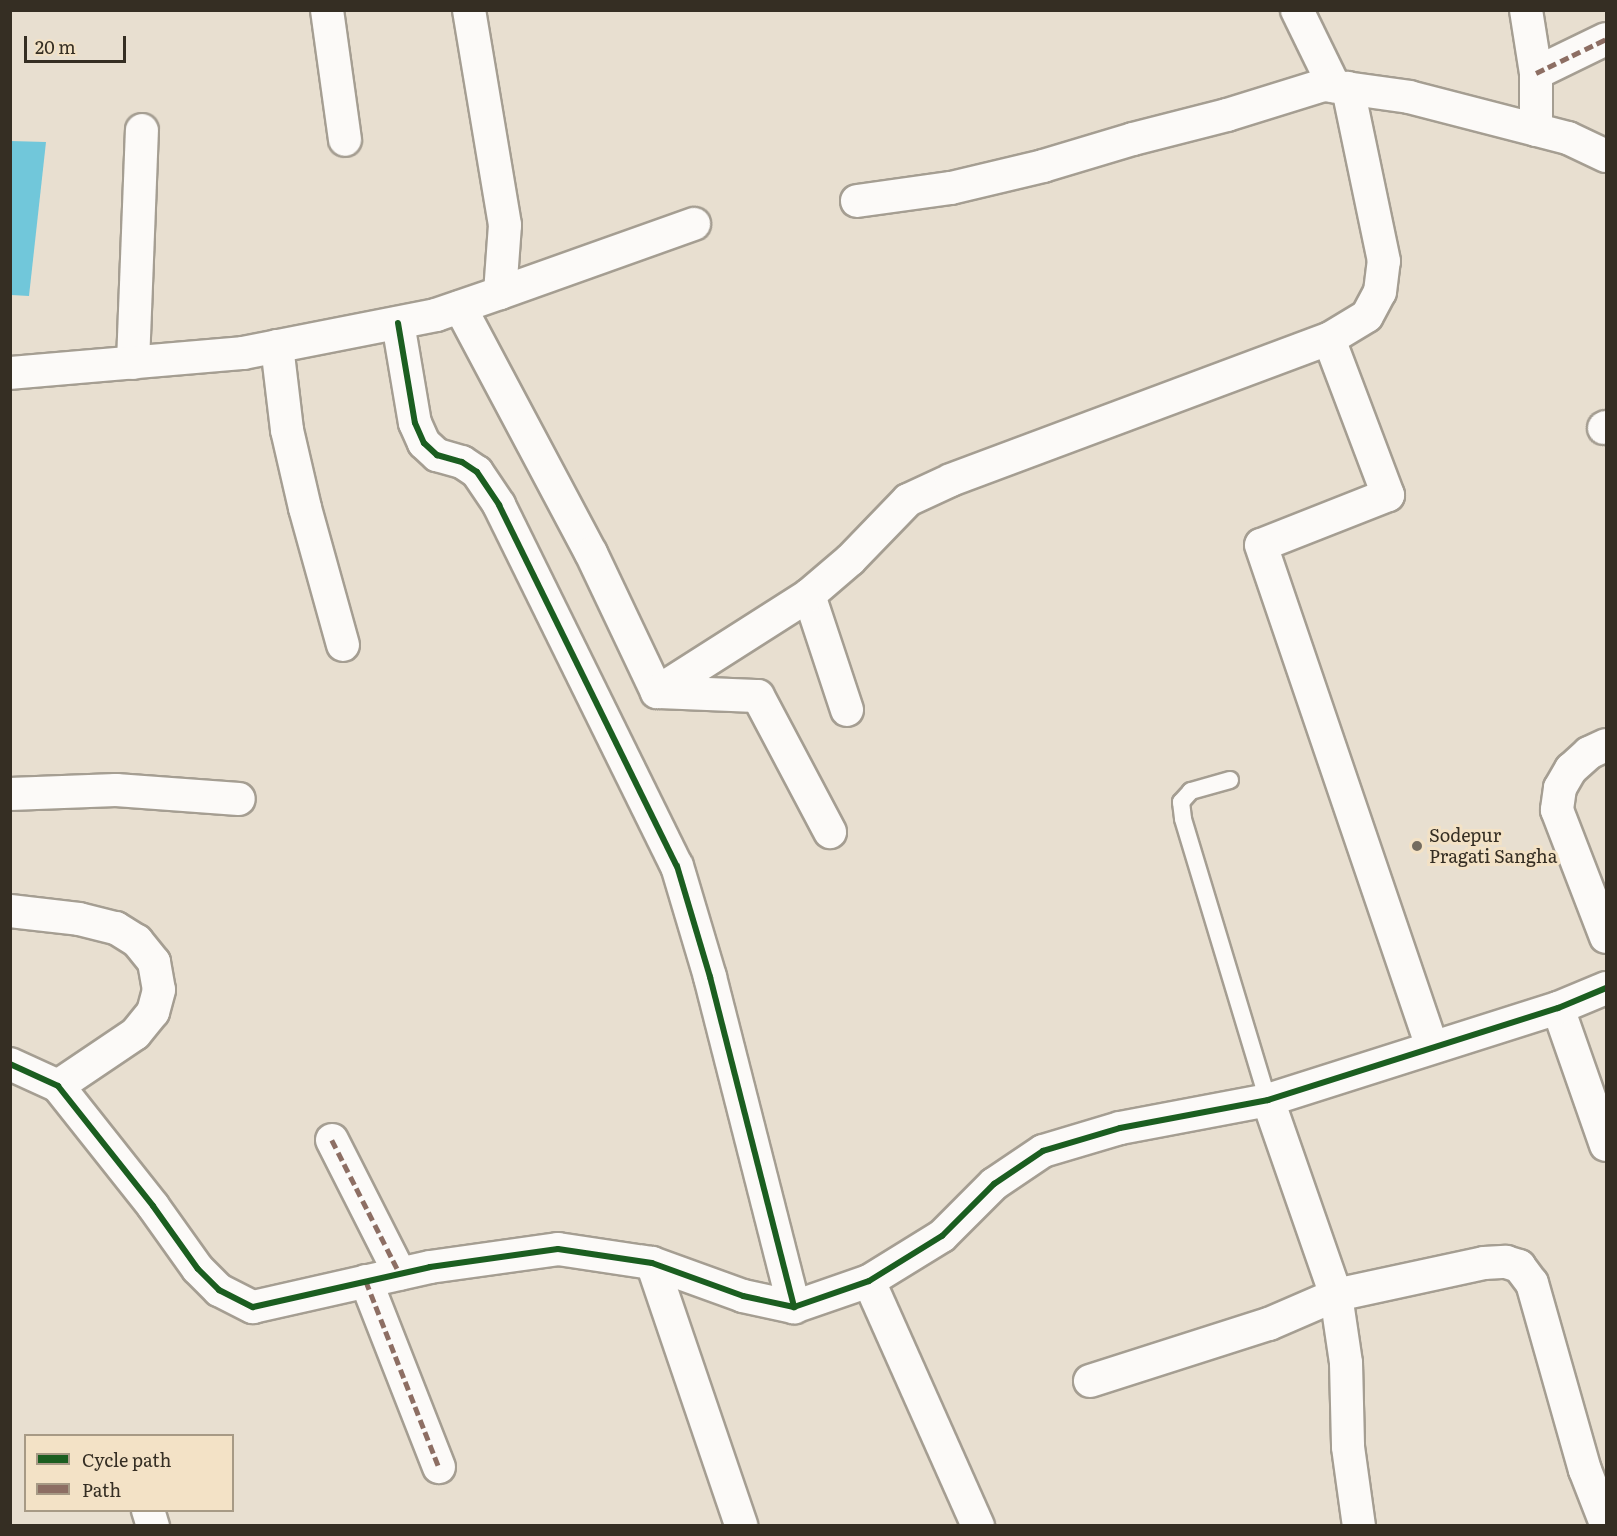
<!DOCTYPE html>
<style>
body{margin:0}
#map{position:relative;width:1617px;height:1536px;overflow:hidden;background:#e8dfd0;font-family:Literata,serif}
div>[style]{position:absolute}
[style*='--x']{left:calc(var(--x)*1px);top:calc(var(--y)*1px);width:calc(var(--w)*1px);rotate:calc(var(--a)*1deg)}
.water>*{inset:0;background:#71c7da}
.roads{filter:drop-shadow(2px 0 #a59e92) drop-shadow(-2px 0 #a59e92) drop-shadow(0 2px #a59e92) drop-shadow(0 -2px #a59e92)}
.service>*{height:16px;margin:-8px;padding:0 8px;transform-origin:8px;border-radius:8px;background:#fcfaf8}
.minor>*{height:32px;margin:-16px;padding:0 16px;transform-origin:16px;border-radius:16px;background:#fcfaf8}
.quiet>*{height:4.5px;margin-top:-2.25px;transform-origin:0;background:repeating-linear-gradient(90deg,#8d6e63 0 9px,transparent 0 13.5px)}
.cycleway>*{height:6px;margin:-3px;padding:0 3px;transform-origin:3px;border-radius:3px;background:#1b5e20}
.dots>*{width:16px;height:16px;translate:-50% -50%;box-sizing:border-box;border:3px solid #f3e2c6;border-radius:50%}
span{translate:-50% -50%;white-space:nowrap;text-align:center;line-height:1.15;-webkit-text-stroke:6px #f3e2c6;paint-order:stroke}
.poi-label{font-size:18px;color:#352e23}
.left{translate:0 -50%;text-align:left}
.frame{position:absolute;inset:0;border:12px solid #352e23;pointer-events:none}
.legend{position:absolute;left:24px;top:1434px;width:210px;height:78px;box-sizing:border-box;background:#f3e2c6;border:2px solid #a79a85;margin:0;padding:8px 10px;list-style:none;font-size:18px;color:#352e23}
.legend li{display:flex;align-items:center;gap:12px;height:30px}
.legend b{width:30px;border:2px solid #a79a85}
.scale{position:absolute;left:24px;top:36px;width:102px;height:27px;box-sizing:border-box;border:3px solid #352e23;border-top:0;padding-left:8px;font-size:18px;line-height:21px;white-space:nowrap;color:#352e23;-webkit-text-stroke:4px #f3e2c6;paint-order:stroke}
</style>
<div id="map">
<div class="water">
<div style="clip-path:polygon(10px 141px,46px 142px,29px 296px,11px 295px)"></div>
</div>
<div class="roads">
<div class="service">
<div style="--x:1230;--y:780;--w:41;--a:164.2"></div>
<div style="--x:1191;--y:791;--w:15;--a:132"></div>
<div style="--x:1181;--y:802;--w:17;--a:83"></div>
<div style="--x:1183;--y:819;--w:294;--a:73.2"></div>
</div>
<div class="minor">
<div style="--x:327;--y:10;--w:131;--a:82.1"></div>
<div style="--x:1297;--y:10;--w:85;--a:64"></div>
<div style="--x:1526;--y:10;--w:64;--a:81"></div>
<div style="--x:1536;--y:73;--w:57;--a:90"></div>
<div style="--x:1536;--y:73;--w:78;--a:-25.9"></div>
<div style="--x:857;--y:201;--w:95;--a:-7.9"></div>
<div style="--x:951;--y:188;--w:95;--a:-13.4"></div>
<div style="--x:1043;--y:166;--w:94;--a:-16.7"></div>
<div style="--x:1133;--y:139;--w:97;--a:-14.3"></div>
<div style="--x:1227;--y:115;--w:102;--a:-17.2"></div>
<div style="--x:1324;--y:85;--w:86;--a:8"></div>
<div style="--x:1409;--y:97;--w:164;--a:14.5"></div>
<div style="--x:1568;--y:138;--w:42;--a:25.3"></div>
<div style="--x:500;--y:293;--w:206;--a:-19.6"></div>
<div style="--x:460;--y:307;--w:279;--a:62"></div>
<div style="--x:591;--y:553;--w:154;--a:64.6"></div>
<div style="--x:657;--y:692;--w:101;--a:2.3"></div>
<div style="--x:758;--y:696;--w:154;--a:62.1"></div>
<div style="--x:398;--y:323;--w:101;--a:80.4"></div>
<div style="--x:415;--y:423;--w:22;--a:66"></div>
<div style="--x:424;--y:443;--w:18;--a:43"></div>
<div style="--x:437;--y:455;--w:26;--a:16"></div>
<div style="--x:462;--y:462;--w:18;--a:34"></div>
<div style="--x:477;--y:472;--w:40;--a:56"></div>
<div style="--x:499;--y:505;--w:402;--a:63.8"></div>
<div style="--x:677;--y:866;--w:116;--a:73.4"></div>
<div style="--x:710;--y:977;--w:341;--a:75.7"></div>
<div style="--x:1329;--y:339;--w:167;--a:69.3"></div>
<div style="--x:1388;--y:495;--w:136;--a:158.5"></div>
<div style="--x:1261;--y:545;--w:530;--a:71.19"></div>
<div style="--x:277;--y:346;--w:85;--a:83.2"></div>
<div style="--x:287;--y:430;--w:80;--a:77"></div>
<div style="--x:305;--y:508;--w:142;--a:74.5"></div>
<div style="--x:133;--y:363;--w:233;--a:-87.8"></div>
<div style="--x:10;--y:373;--w:234;--a:-4.9"></div>
<div style="--x:243;--y:353;--w:197;--a:-11.1"></div>
<div style="--x:436;--y:315;--w:68;--a:-19"></div>
<div style="--x:500;--y:293;--w:68;--a:-85.8"></div>
<div style="--x:505;--y:225;--w:218;--a:-99.5"></div>
<div style="--x:1604;--y:428;--w:2;--a:-27"></div>
<div style="--x:809;--y:595;--w:121;--a:71.7"></div>
<div style="--x:657;--y:692;--w:180;--a:-32.5"></div>
<div style="--x:809;--y:595;--w:54;--a:-40.5"></div>
<div style="--x:850;--y:560;--w:83;--a:-46"></div>
<div style="--x:908;--y:500;--w:47;--a:-24.9"></div>
<div style="--x:951;--y:480;--w:403;--a:-20.5"></div>
<div style="--x:1329;--y:339;--w:44;--a:-31.2"></div>
<div style="--x:1367;--y:316;--w:27;--a:-62"></div>
<div style="--x:1380;--y:292;--w:31;--a:-83"></div>
<div style="--x:1384;--y:261;--w:177;--a:-101.8"></div>
<div style="--x:1606;--y:745;--w:19;--a:155"></div>
<div style="--x:1589;--y:753;--w:24;--a:138"></div>
<div style="--x:1571;--y:769;--w:22;--a:120"></div>
<div style="--x:1560;--y:788;--w:22;--a:98"></div>
<div style="--x:1557;--y:810;--w:136;--a:68.9"></div>
<div style="--x:10;--y:794;--w:106;--a:-2.2"></div>
<div style="--x:116;--y:790;--w:123;--a:4.2"></div>
<div style="--x:10;--y:911;--w:69;--a:6.6"></div>
<div style="--x:79;--y:919;--w:38;--a:14"></div>
<div style="--x:116;--y:928;--w:25;--a:32"></div>
<div style="--x:137;--y:941;--w:27;--a:51"></div>
<div style="--x:154;--y:962;--w:28;--a:80"></div>
<div style="--x:159;--y:990;--w:23;--a:105"></div>
<div style="--x:153;--y:1012;--w:28;--a:129"></div>
<div style="--x:135;--y:1034;--w:93;--a:146"></div>
<div style="--x:1558;--y:1008;--w:145;--a:70.7"></div>
<div style="--x:10;--y:1064;--w:53;--a:24.6"></div>
<div style="--x:58;--y:1086;--w:153;--a:51.6"></div>
<div style="--x:153;--y:1206;--w:77;--a:54.5"></div>
<div style="--x:198;--y:1269;--w:30;--a:45"></div>
<div style="--x:219;--y:1290;--w:38;--a:27"></div>
<div style="--x:253;--y:1307;--w:181;--a:-12.7"></div>
<div style="--x:430;--y:1267;--w:129;--a:-8"></div>
<div style="--x:558;--y:1249;--w:95;--a:8.5"></div>
<div style="--x:652;--y:1263;--w:97;--a:19.9"></div>
<div style="--x:743;--y:1296;--w:52;--a:12.2"></div>
<div style="--x:794;--y:1307;--w:79;--a:-19.1"></div>
<div style="--x:869;--y:1281;--w:86;--a:-31.7"></div>
<div style="--x:942;--y:1236;--w:74;--a:-45"></div>
<div style="--x:994;--y:1184;--w:59;--a:-34"></div>
<div style="--x:1043;--y:1151;--w:80;--a:-16.6"></div>
<div style="--x:1120;--y:1128;--w:151;--a:-10.7"></div>
<div style="--x:1268;--y:1100;--w:304;--a:-17.6"></div>
<div style="--x:1558;--y:1008;--w:52;--a:-22.6"></div>
<div style="--x:1268;--y:1100;--w:207;--a:70.8"></div>
<div style="--x:1336;--y:1295;--w:69;--a:81.6"></div>
<div style="--x:1346;--y:1363;--w:84;--a:88.6"></div>
<div style="--x:1348;--y:1447;--w:80;--a:82.1"></div>
<div style="--x:332;--y:1140;--w:150;--a:63.1"></div>
<div style="--x:652;--y:1263;--w:277;--a:71.2"></div>
<div style="--x:366;--y:1281;--w:200;--a:68.6"></div>
<div style="--x:869;--y:1281;--w:268;--a:66"></div>
<div style="--x:1090;--y:1381;--w:188;--a:-17.7"></div>
<div style="--x:1269;--y:1324;--w:73;--a:-23.4"></div>
<div style="--x:1336;--y:1295;--w:151;--a:-12.2"></div>
<div style="--x:1484;--y:1263;--w:22;--a:-3"></div>
<div style="--x:1506;--y:1262;--w:14;--a:17"></div>
<div style="--x:1519;--y:1266;--w:21;--a:53"></div>
<div style="--x:1532;--y:1283;--w:194;--a:74.2"></div>
<div style="--x:1585;--y:1470;--w:58;--a:68.7"></div>
<div style="--x:148;--y:1510;--w:17;--a:73"></div>
</div>
</div>
<div class="quiet">
<div style="--x:1536;--y:73;--w:78;--a:-25.9"></div>
<div style="--x:332;--y:1140;--w:150;--a:63.1"></div>
<div style="--x:366;--y:1281;--w:200;--a:68.6"></div>
</div>
<div class="cycleway">
<div style="--x:398;--y:323;--w:101;--a:80.4"></div>
<div style="--x:415;--y:423;--w:22;--a:66"></div>
<div style="--x:424;--y:443;--w:18;--a:43"></div>
<div style="--x:437;--y:455;--w:26;--a:16"></div>
<div style="--x:462;--y:462;--w:18;--a:34"></div>
<div style="--x:477;--y:472;--w:40;--a:56"></div>
<div style="--x:499;--y:505;--w:402;--a:63.8"></div>
<div style="--x:677;--y:866;--w:116;--a:73.4"></div>
<div style="--x:710;--y:977;--w:341;--a:75.7"></div>
<div style="--x:10;--y:1064;--w:53;--a:24.6"></div>
<div style="--x:58;--y:1086;--w:153;--a:51.6"></div>
<div style="--x:153;--y:1206;--w:77;--a:54.5"></div>
<div style="--x:198;--y:1269;--w:30;--a:45"></div>
<div style="--x:219;--y:1290;--w:38;--a:27"></div>
<div style="--x:253;--y:1307;--w:181;--a:-12.7"></div>
<div style="--x:430;--y:1267;--w:129;--a:-8"></div>
<div style="--x:558;--y:1249;--w:95;--a:8.5"></div>
<div style="--x:652;--y:1263;--w:97;--a:19.9"></div>
<div style="--x:743;--y:1296;--w:52;--a:12.2"></div>
<div style="--x:794;--y:1307;--w:79;--a:-19.1"></div>
<div style="--x:869;--y:1281;--w:86;--a:-31.7"></div>
<div style="--x:942;--y:1236;--w:74;--a:-45"></div>
<div style="--x:994;--y:1184;--w:59;--a:-34"></div>
<div style="--x:1043;--y:1151;--w:80;--a:-16.6"></div>
<div style="--x:1120;--y:1128;--w:151;--a:-10.7"></div>
<div style="--x:1268;--y:1100;--w:304;--a:-17.6"></div>
<div style="--x:1558;--y:1008;--w:52;--a:-22.6"></div>
</div>
<div class="dots">
<div style="left:1417px;top:846px;background:#746c60"></div>
</div>
<div class="poi-label">
<span class="left" style="left:1429px;top:846px">Sodepur<br>Pragati Sangha</span>
</div>
<div class="frame"></div>
<ul class="legend">
<li><b style="height:8px;background:#1b5e20"></b>Cycle path</li>
<li><b style="height:8px;background:#8d6e63"></b>Path</li>
</ul>
<div class="scale">20 m</div>
</div>
